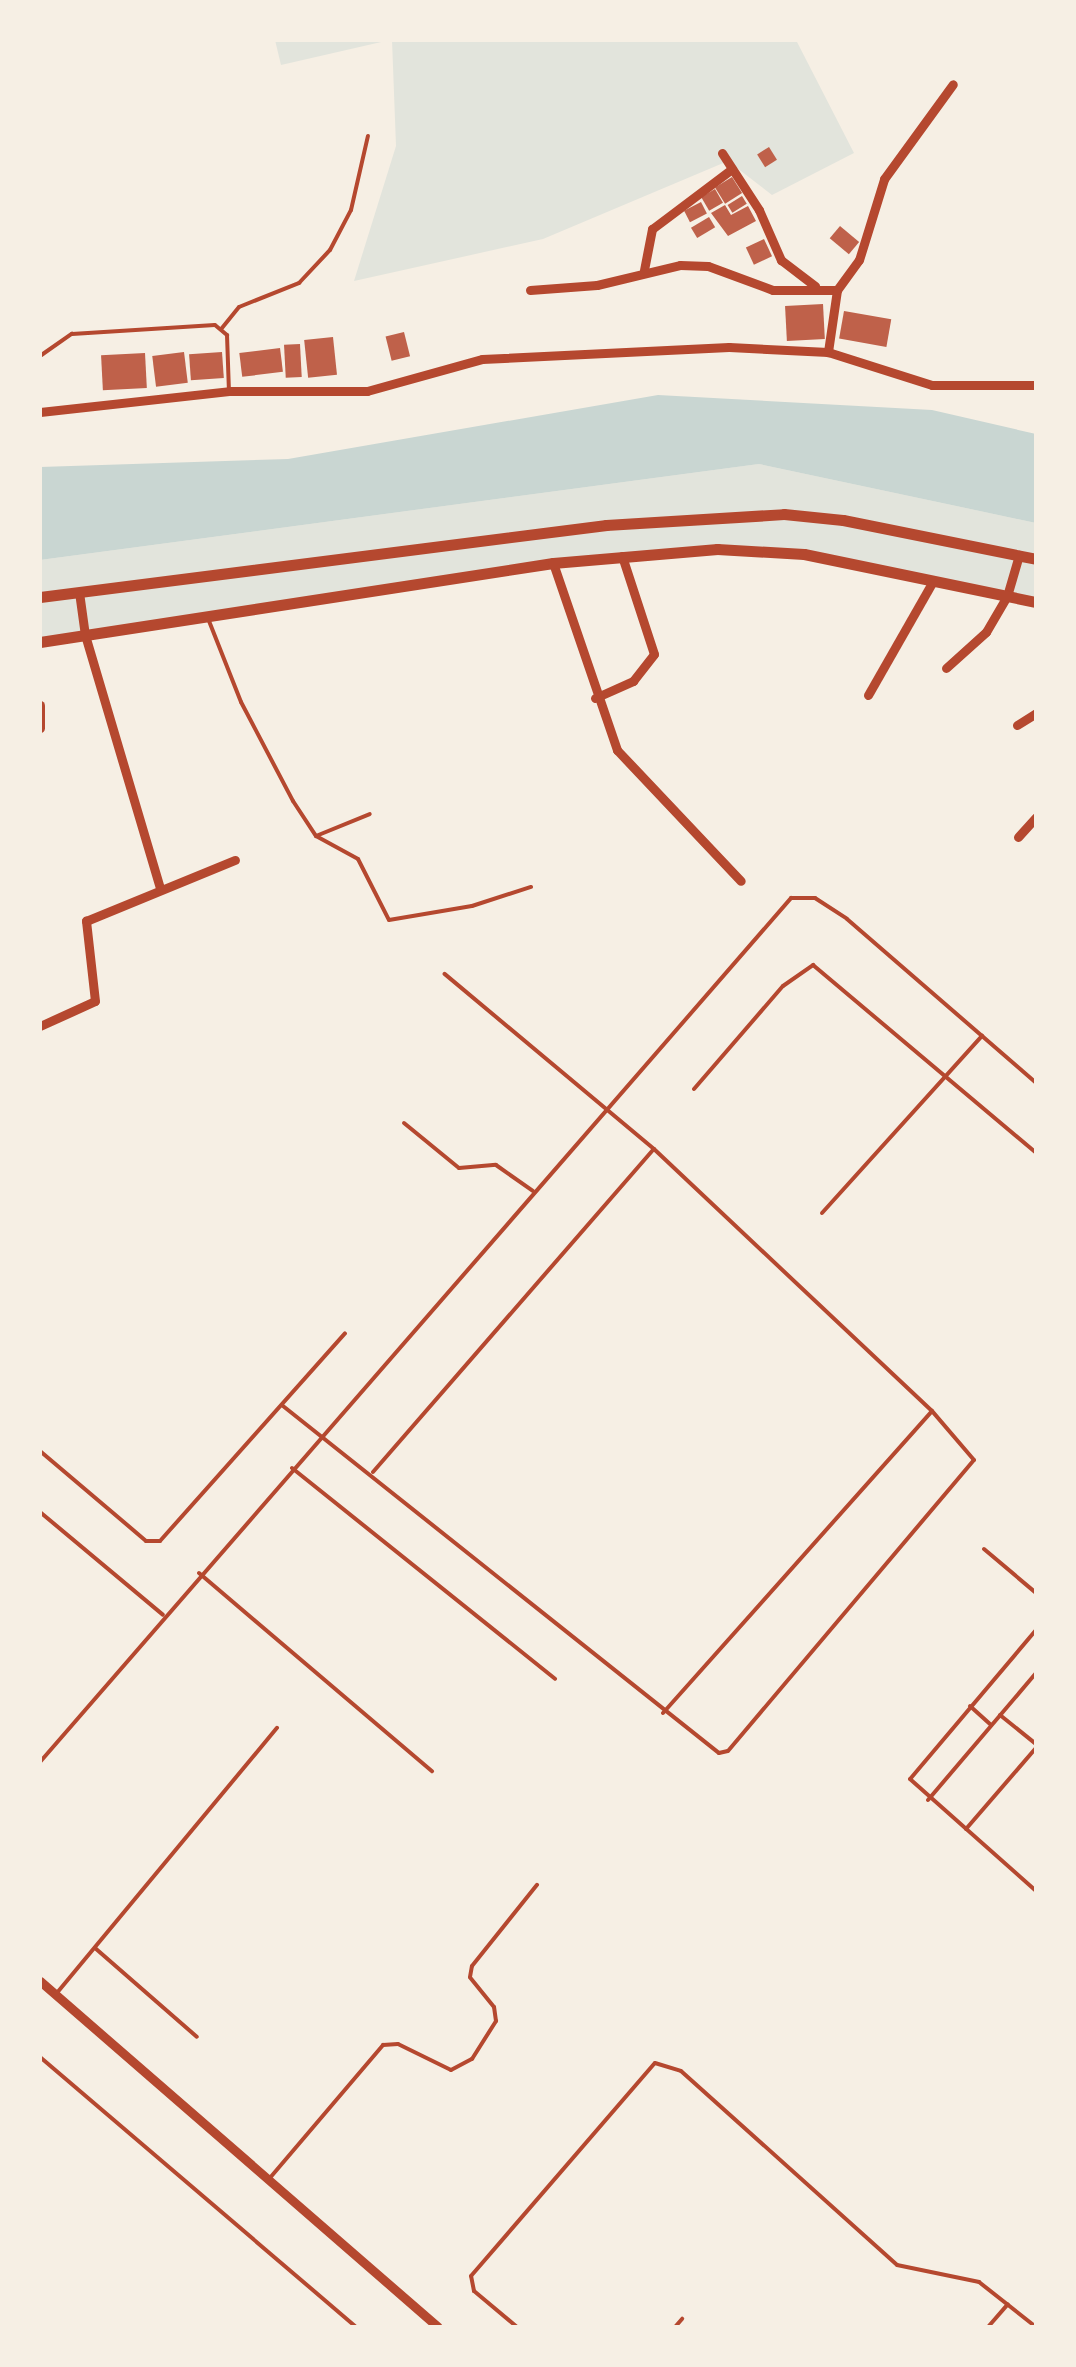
<!DOCTYPE html>
<style>
body{margin:0}
#map{position:relative;width:1076px;height:2367px;overflow:hidden;background:#f6efe4;font-family:Karla,sans-serif}
div>[style]{position:absolute}
[style*='--x']{left:calc(var(--x)*1px);top:calc(var(--y)*1px);width:calc(var(--w)*1px);rotate:calc(var(--a)*1deg)}
.green>*{inset:0;background:#e2e4dc}
.water>*{inset:0;background:#c9d6d2}
.building>*{inset:0;background:#bf614a;transform-origin:0 0}
.service>*{height:4px;margin:-2px;padding:0 2px;transform-origin:2px;border-radius:2px;background:#b5482f}
.minor>*{height:9px;margin:-4.5px;padding:0 4.5px;transform-origin:4.5px;border-radius:4.5px;background:#b5482f}
.secondary>*{height:11px;margin:-5.5px;padding:0 5.5px;transform-origin:5.5px;border-radius:5.5px;background:#b5482f}
span{translate:-50% -50%;white-space:nowrap;text-align:center;line-height:1.15;-webkit-text-stroke:8px #f6efe4;paint-order:stroke}
.frame{position:absolute;inset:0;border:42px solid #f6efe4;pointer-events:none}
</style>
<div id="map">
<div class="green">
<div style="clip-path:polygon(275px 40px,390px 40px,281px 65px)"></div>
<div style="clip-path:polygon(392px 40px,796px 40px,854px 153px,772px 195px,728px 161px,543px 239px,354px 281px,396px 146px)"></div>
<div style="clip-path:polygon(759px 464px,1036px 523px,1036px 602px,769px 550px,612px 557px,40px 642px,40px 560px)"></div>
</div>
<div class="water">
<div style="clip-path:polygon(658px 395px,932px 410px,1036px 434px,1036px 523px,759px 464px,40px 560px,40px 467px,288px 459px)"></div>
</div>
<div class="building">
<div style="left:769px;top:147px;width:15px;height:14px;rotate:58deg"></div>
<div style="left:732px;top:177px;width:19px;height:20px;rotate:58deg"></div>
<div style="left:715px;top:189px;width:16px;height:16px;rotate:60deg"></div>
<div style="left:742px;top:196px;width:9px;height:17px;rotate:58deg"></div>
<div style="left:701px;top:202px;width:13px;height:19px;rotate:63deg"></div>
<div style="clip-path:polygon(725px 205px,731px 215px,748px 206px,756px 221px,728px 236px,711px 213px)"></div>
<div style="left:709px;top:217px;width:12px;height:21px;rotate:59deg"></div>
<div style="left:840px;top:226px;width:25px;height:16px;rotate:40deg"></div>
<div style="left:764px;top:239px;width:19px;height:20px;rotate:65deg"></div>
<div style="left:823px;top:304px;width:35px;height:38px;rotate:87deg"></div>
<div style="left:844px;top:311px;width:48px;height:28px;rotate:10deg"></div>
<div style="left:404px;top:332px;width:25px;height:19px;rotate:76deg"></div>
<div style="left:333px;top:337px;width:38px;height:29px;rotate:84deg"></div>
<div style="left:300px;top:344px;width:33px;height:16px;rotate:87deg"></div>
<div style="left:280px;top:348px;width:24px;height:41px;rotate:83deg"></div>
<div style="left:184px;top:352px;width:31px;height:32px;rotate:83deg"></div>
<div style="left:222px;top:352px;width:26px;height:33px;rotate:86deg"></div>
<div style="left:145px;top:353px;width:35px;height:44px;rotate:87deg"></div>
</div>
<div class="service">
<div style="--x:222;--y:328;--w:27;--a:-51"></div>
<div style="--x:239;--y:307;--w:65;--a:-21.8"></div>
<div style="--x:299;--y:283;--w:45;--a:-46.8"></div>
<div style="--x:330;--y:250;--w:45;--a:-62.3"></div>
<div style="--x:351;--y:210;--w:76;--a:-77.1"></div>
<div style="--x:40;--y:356;--w:39;--a:-35"></div>
<div style="--x:72;--y:334;--w:143;--a:-3.6"></div>
<div style="--x:215;--y:325;--w:16;--a:40"></div>
<div style="--x:227;--y:335;--w:56;--a:88"></div>
<div style="--x:209;--y:621;--w:87;--a:68.4"></div>
<div style="--x:241;--y:702;--w:112;--a:62.3"></div>
<div style="--x:293;--y:801;--w:42;--a:56.7"></div>
<div style="--x:316;--y:836;--w:48;--a:28.7"></div>
<div style="--x:358;--y:859;--w:68;--a:63.1"></div>
<div style="--x:389;--y:920;--w:84;--a:-9.6"></div>
<div style="--x:472;--y:906;--w:62;--a:-17.9"></div>
<div style="--x:316;--y:836;--w:58;--a:-22.2"></div>
<div style="--x:694;--y:1089;--w:136;--a:-49.2"></div>
<div style="--x:783;--y:986;--w:37;--a:-35"></div>
<div style="--x:813;--y:965;--w:292;--a:40.1"></div>
<div style="--x:404;--y:1123;--w:71;--a:39.3"></div>
<div style="--x:459;--y:1168;--w:37;--a:-5"></div>
<div style="--x:496;--y:1165;--w:45;--a:35.1"></div>
<div style="--x:822;--y:1213;--w:239;--a:-47.9"></div>
<div style="--x:283;--y:1406;--w:557;--a:38.52"></div>
<div style="--x:719;--y:1753;--w:9;--a:-13"></div>
<div style="--x:728;--y:1751;--w:381;--a:-49.8"></div>
<div style="--x:974;--y:1460;--w:65;--a:-130.6"></div>
<div style="--x:932;--y:1411;--w:382;--a:-136.7"></div>
<div style="--x:654;--y:1149;--w:273;--a:-140.1"></div>
<div style="--x:40;--y:1451;--w:139;--a:40.3"></div>
<div style="--x:146;--y:1541;--w:14;--a:0"></div>
<div style="--x:160;--y:1541;--w:278;--a:-48.3"></div>
<div style="--x:292;--y:1468;--w:337;--a:38.7"></div>
<div style="--x:373;--y:1472;--w:428;--a:-49"></div>
<div style="--x:40;--y:1512;--w:160;--a:39.9"></div>
<div style="--x:984;--y:1549;--w:68;--a:40.2"></div>
<div style="--x:199;--y:1573;--w:306;--a:40.4"></div>
<div style="--x:1036;--y:1630;--w:195;--a:130.2"></div>
<div style="--x:910;--y:1779;--w:169;--a:41.6"></div>
<div style="--x:970;--y:1706;--w:28;--a:42"></div>
<div style="--x:663;--y:1713;--w:404;--a:-48.3"></div>
<div style="--x:1000;--y:1715;--w:46;--a:38.9"></div>
<div style="--x:40;--y:1762;--w:1145;--a:-49"></div>
<div style="--x:791;--y:898;--w:24;--a:0"></div>
<div style="--x:815;--y:898;--w:38;--a:33"></div>
<div style="--x:847;--y:919;--w:250;--a:40.9"></div>
<div style="--x:928;--y:1800;--w:167;--a:-49.6"></div>
<div style="--x:966;--y:1829;--w:107;--a:-49.2"></div>
<div style="--x:95;--y:1948;--w:135;--a:41.1"></div>
<div style="--x:56;--y:1994;--w:346;--a:-50.3"></div>
<div style="--x:40;--y:2057;--w:416;--a:40.5"></div>
<div style="--x:269;--y:2179;--w:176;--a:-49.6"></div>
<div style="--x:383;--y:2045;--w:15;--a:-4"></div>
<div style="--x:398;--y:2044;--w:59;--a:26.1"></div>
<div style="--x:451;--y:2070;--w:24;--a:-28"></div>
<div style="--x:472;--y:2059;--w:45;--a:-57.7"></div>
<div style="--x:496;--y:2021;--w:14;--a:-98"></div>
<div style="--x:494;--y:2007;--w:38;--a:-129"></div>
<div style="--x:470;--y:1977;--w:11;--a:-80"></div>
<div style="--x:472;--y:1966;--w:104;--a:-51.3"></div>
<div style="--x:517;--y:2327;--w:56;--a:-140.1"></div>
<div style="--x:474;--y:2291;--w:15;--a:-101"></div>
<div style="--x:471;--y:2276;--w:281;--a:-49.2"></div>
<div style="--x:655;--y:2063;--w:27;--a:17"></div>
<div style="--x:681;--y:2071;--w:290;--a:41.9"></div>
<div style="--x:897;--y:2265;--w:84;--a:11.7"></div>
<div style="--x:979;--y:2282;--w:73;--a:38.3"></div>
<div style="--x:675;--y:2327;--w:11;--a:-49"></div>
<div style="--x:988;--y:2327;--w:30;--a:-49"></div>
</div>
<div class="minor">
<div style="--x:722;--y:153;--w:68;--a:57"></div>
<div style="--x:759;--y:210;--w:55;--a:66.3"></div>
<div style="--x:781;--y:260;--w:43;--a:37.4"></div>
<div style="--x:644;--y:270;--w:42;--a:-79"></div>
<div style="--x:652;--y:229;--w:100;--a:-36.9"></div>
<div style="--x:530;--y:290;--w:67;--a:-4.3"></div>
<div style="--x:597;--y:285;--w:85;--a:-13.5"></div>
<div style="--x:680;--y:265;--w:28;--a:2"></div>
<div style="--x:708;--y:266;--w:69;--a:20.3"></div>
<div style="--x:773;--y:290;--w:64;--a:0"></div>
<div style="--x:837;--y:290;--w:63;--a:98.3"></div>
<div style="--x:837;--y:290;--w:37;--a:-54"></div>
<div style="--x:859;--y:260;--w:85;--a:-72.8"></div>
<div style="--x:884;--y:179;--w:117;--a:-54"></div>
<div style="--x:40;--y:412;--w:190;--a:-6.3"></div>
<div style="--x:229;--y:391;--w:138;--a:0"></div>
<div style="--x:367;--y:391;--w:119;--a:-15.5"></div>
<div style="--x:482;--y:359;--w:247;--a:-2.8"></div>
<div style="--x:729;--y:347;--w:99;--a:2.9"></div>
<div style="--x:828;--y:352;--w:109;--a:17.6"></div>
<div style="--x:932;--y:385;--w:104;--a:0"></div>
<div style="--x:553;--y:563;--w:198;--a:71.1"></div>
<div style="--x:617;--y:750;--w:180;--a:46.6"></div>
<div style="--x:79;--y:592;--w:43;--a:82.1"></div>
<div style="--x:85;--y:635;--w:265;--a:73.5"></div>
<div style="--x:946;--y:668;--w:54;--a:-42"></div>
<div style="--x:986;--y:632;--w:42;--a:-59.7"></div>
<div style="--x:1007;--y:596;--w:43;--a:-73.7"></div>
<div style="--x:868;--y:695;--w:131;--a:-60.3"></div>
<div style="--x:595;--y:698;--w:42;--a:-24.1"></div>
<div style="--x:633;--y:681;--w:34;--a:-52"></div>
<div style="--x:654;--y:654;--w:103;--a:-108.1"></div>
<div style="--x:40;--y:705;--w:23;--a:90"></div>
<div style="--x:1017;--y:725;--w:22;--a:-32"></div>
<div style="--x:1018;--y:837;--w:27;--a:-48"></div>
<div style="--x:40;--y:1026;--w:60;--a:-24.4"></div>
<div style="--x:95;--y:1001;--w:81;--a:-96.4"></div>
<div style="--x:86;--y:921;--w:161;--a:-22.3"></div>
<div style="--x:40;--y:1981;--w:527;--a:41"></div>
</div>
<div class="secondary">
<div style="--x:40;--y:597;--w:571;--a:-7.25"></div>
<div style="--x:606;--y:525;--w:178;--a:-3.5"></div>
<div style="--x:784;--y:514;--w:59;--a:5.8"></div>
<div style="--x:843;--y:520;--w:197;--a:11.4"></div>
<div style="--x:40;--y:642;--w:519;--a:-8.75"></div>
<div style="--x:553;--y:563;--w:165;--a:-4.9"></div>
<div style="--x:717;--y:549;--w:87;--a:3.3"></div>
<div style="--x:804;--y:554;--w:237;--a:11.7"></div>
</div>
<div class="frame"></div>
</div>
